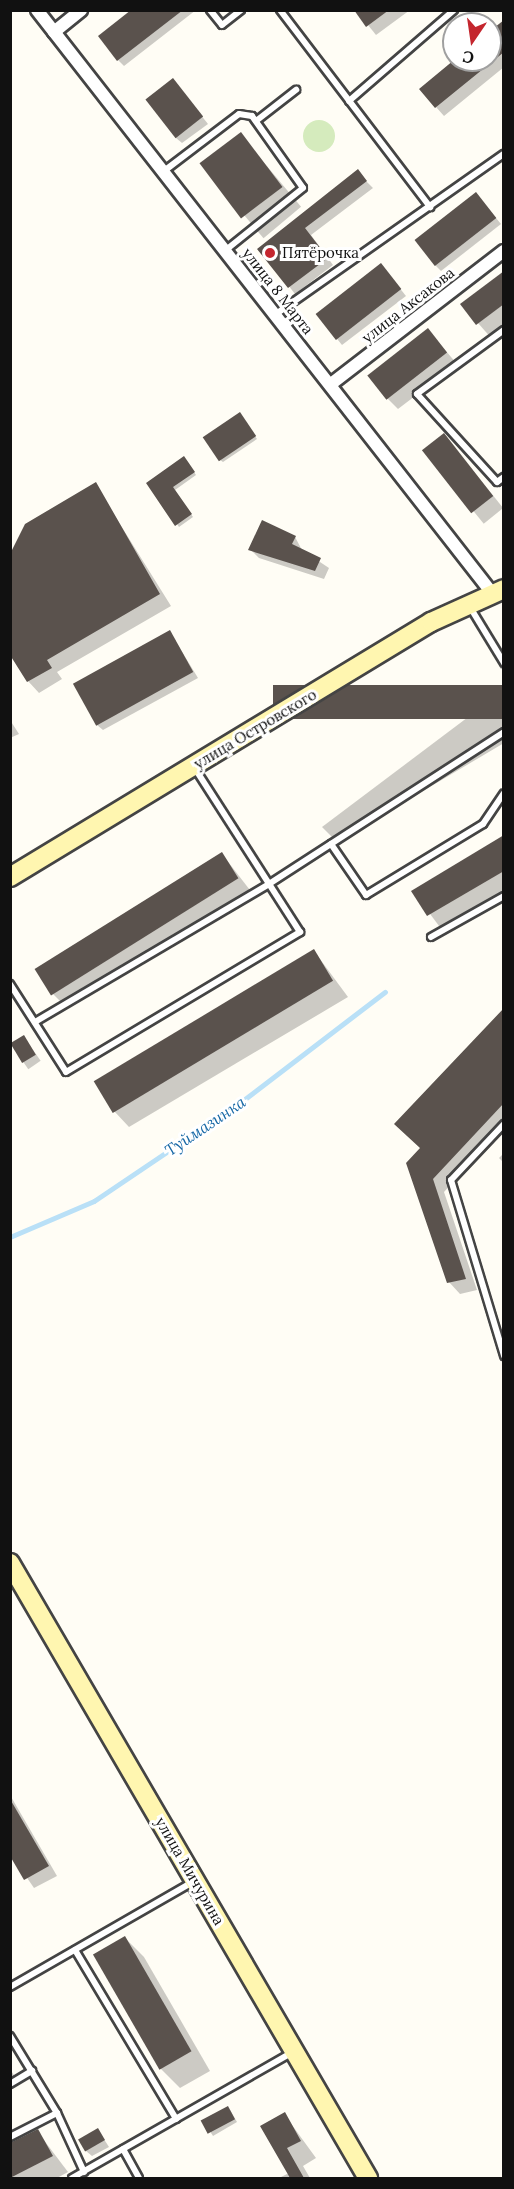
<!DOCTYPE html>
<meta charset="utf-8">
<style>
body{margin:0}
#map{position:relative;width:514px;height:2189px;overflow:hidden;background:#fffdf5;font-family:Lora,serif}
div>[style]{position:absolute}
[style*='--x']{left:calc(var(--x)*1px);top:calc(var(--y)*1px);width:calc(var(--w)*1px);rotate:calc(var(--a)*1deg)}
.green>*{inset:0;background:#d5ebbd}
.round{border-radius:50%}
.shadow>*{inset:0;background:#0003;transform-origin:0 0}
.stream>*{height:4.5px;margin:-2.25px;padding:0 2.25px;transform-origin:2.25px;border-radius:2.25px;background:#b9e0f7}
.building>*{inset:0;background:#5a524d;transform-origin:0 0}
.roads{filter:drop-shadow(2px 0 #444) drop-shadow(-2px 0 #444) drop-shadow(0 2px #444) drop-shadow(0 -2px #444)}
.lane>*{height:6px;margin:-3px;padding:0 3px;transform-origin:3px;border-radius:3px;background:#fff}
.street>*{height:12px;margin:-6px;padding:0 6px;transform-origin:6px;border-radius:6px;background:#fff}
.secondary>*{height:18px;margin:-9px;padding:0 9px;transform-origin:9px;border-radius:9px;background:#fff6b0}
.dots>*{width:16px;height:16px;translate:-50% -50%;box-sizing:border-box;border:3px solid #fff;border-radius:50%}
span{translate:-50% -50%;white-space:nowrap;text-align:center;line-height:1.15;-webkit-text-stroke:6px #fff;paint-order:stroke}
.poi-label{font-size:15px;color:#111}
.left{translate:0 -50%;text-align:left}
.street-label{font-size:15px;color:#111}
.water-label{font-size:16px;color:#1768a6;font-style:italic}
.frame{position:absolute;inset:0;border:12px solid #111;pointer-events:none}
.north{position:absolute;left:442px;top:12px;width:60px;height:60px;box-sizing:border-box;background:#fff;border:2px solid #a0a0a0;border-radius:50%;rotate:193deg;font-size:16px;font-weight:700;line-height:24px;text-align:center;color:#111}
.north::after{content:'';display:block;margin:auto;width:21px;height:27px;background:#c4262e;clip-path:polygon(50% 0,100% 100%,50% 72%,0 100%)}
</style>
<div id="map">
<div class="green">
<div class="round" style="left:303px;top:120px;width:32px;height:32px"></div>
</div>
<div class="shadow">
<div style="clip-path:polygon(134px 10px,196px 10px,124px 66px,118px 60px)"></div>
<div style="clip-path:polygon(356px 10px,410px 10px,376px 35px)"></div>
<div style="clip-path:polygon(504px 22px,504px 67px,444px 116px,436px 107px,457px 60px,490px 60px,490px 33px)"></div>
<div style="clip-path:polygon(173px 80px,208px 124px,182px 143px,176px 138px)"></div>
<div style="left:240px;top:134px;width:95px;height:49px;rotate:50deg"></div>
<div style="clip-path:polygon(361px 176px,373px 188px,311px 235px,333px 265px,295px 294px,260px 249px)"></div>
<div style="clip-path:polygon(476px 194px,501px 224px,441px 271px,435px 265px)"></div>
<div style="clip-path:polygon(386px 271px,406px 296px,342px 345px,317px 314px)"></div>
<div style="clip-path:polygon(504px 273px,504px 332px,493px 340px,462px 305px)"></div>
<div style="clip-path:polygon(428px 330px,457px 364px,398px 409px,387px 398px)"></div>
<div style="clip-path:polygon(242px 417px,257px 439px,223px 462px,220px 460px)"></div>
<div style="left:444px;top:435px;width:94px;height:25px;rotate:51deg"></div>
<div style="clip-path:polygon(187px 461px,196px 475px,175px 490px,193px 517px,179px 527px,148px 483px)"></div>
<div style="clip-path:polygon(95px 484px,171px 606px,57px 672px,62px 679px,39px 693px,28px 681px)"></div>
<div style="clip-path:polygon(295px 537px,302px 550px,329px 568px,324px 579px,259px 558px,250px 549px)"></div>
<div style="clip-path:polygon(170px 632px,198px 678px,103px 730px,97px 725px)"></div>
<div style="clip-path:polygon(504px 690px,504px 743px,337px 842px,322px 827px)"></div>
<div style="clip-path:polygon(10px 720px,19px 734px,10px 738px)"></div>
<div style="clip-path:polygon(504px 837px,504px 893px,442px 930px,413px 891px)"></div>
<div style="clip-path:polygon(222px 854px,253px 894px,67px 1008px,51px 992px)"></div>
<div style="clip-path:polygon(314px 951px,348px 997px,129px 1127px,114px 1111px,96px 1081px)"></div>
<div style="clip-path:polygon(504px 1010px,504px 1126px,444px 1192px,477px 1290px,460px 1294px,449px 1282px,422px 1148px)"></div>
<div style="left:24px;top:1037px;width:29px;height:15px;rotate:55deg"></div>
<div style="clip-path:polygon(504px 1153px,504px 1163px,499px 1158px)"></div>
<div style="clip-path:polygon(10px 1795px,57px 1876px,34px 1888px,10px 1853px)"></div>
<div style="clip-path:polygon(125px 1938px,144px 1957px,210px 2071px,180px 2088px,160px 2068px,95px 1955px)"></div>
<div style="clip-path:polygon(10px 2069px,19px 2083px,10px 2088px)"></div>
<div style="clip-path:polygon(230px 2110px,237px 2122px,213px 2136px,204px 2122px)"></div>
<div style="clip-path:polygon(284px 2114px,316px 2158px,303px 2166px,310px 2178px,279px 2178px,289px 2173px)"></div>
<div style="clip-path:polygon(98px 2130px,109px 2147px,92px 2156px,86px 2151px)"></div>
<div style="clip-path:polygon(37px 2131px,68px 2172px,57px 2178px,10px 2178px,10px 2146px)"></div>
</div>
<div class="stream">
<div style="--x:10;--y:1237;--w:91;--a:-23.2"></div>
<div style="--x:94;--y:1201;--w:177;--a:-34"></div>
<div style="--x:241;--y:1102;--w:181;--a:-37.4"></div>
</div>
<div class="building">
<div style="clip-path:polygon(131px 10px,183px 10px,117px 61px,98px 36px)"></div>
<div style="clip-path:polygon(354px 10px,389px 10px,366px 27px)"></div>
<div style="clip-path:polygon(504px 20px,504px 52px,435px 108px,419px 89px,454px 60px,490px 60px,490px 31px)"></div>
<div style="left:173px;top:78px;width:49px;height:35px;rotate:52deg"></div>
<div style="left:241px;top:132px;width:69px;height:52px;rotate:53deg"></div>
<div style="clip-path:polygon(358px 169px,367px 181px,305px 228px,328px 258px,288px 288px,257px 249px)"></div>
<div style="left:476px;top:192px;width:33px;height:78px;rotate:52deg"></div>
<div style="left:381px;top:263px;width:33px;height:83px;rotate:52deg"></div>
<div style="clip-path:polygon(504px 271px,504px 304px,476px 325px,460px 304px)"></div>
<div style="left:428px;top:328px;width:31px;height:77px;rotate:52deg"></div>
<div style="left:240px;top:412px;width:29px;height:45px;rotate:56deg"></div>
<div style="left:444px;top:433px;width:80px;height:28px;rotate:52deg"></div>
<div style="clip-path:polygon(184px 456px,195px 472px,173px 487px,192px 514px,175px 526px,146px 483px)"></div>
<div style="clip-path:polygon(96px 482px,160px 594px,47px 660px,52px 668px,27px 682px,10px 655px,10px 554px,25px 524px)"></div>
<div style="clip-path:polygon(262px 520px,296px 536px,292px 544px,321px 558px,315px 571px,248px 550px)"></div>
<div style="left:170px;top:630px;width:48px;height:111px;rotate:61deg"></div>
<div style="left:504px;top:685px;width:34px;height:231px;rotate:90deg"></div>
<div style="clip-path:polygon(504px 835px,504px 871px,427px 916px,411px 891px)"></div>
<div style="left:222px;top:852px;width:31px;height:221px;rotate:58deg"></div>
<div style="left:314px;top:949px;width:37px;height:257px;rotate:59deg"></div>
<div style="clip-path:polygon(504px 1008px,504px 1103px,433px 1179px,466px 1279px,447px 1283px,406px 1163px,420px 1148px,394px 1124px)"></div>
<div style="left:24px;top:1035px;width:23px;height:16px;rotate:59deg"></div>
<div style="clip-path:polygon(10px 1799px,49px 1866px,24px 1880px,10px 1856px)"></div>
<div style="left:125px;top:1936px;width:133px;height:37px;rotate:60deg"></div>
<div style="left:228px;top:2106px;width:15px;height:31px;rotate:62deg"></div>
<div style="clip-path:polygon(285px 2112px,301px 2141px,287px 2148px,304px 2178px,290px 2178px,260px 2126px)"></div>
<div style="left:98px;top:2128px;width:14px;height:23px;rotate:60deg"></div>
<div style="clip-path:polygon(38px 2129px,53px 2156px,10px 2178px,10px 2143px)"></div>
</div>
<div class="roads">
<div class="lane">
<div style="--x:210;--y:10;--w:19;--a:51"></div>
<div style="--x:222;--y:25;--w:24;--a:-38"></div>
<div style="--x:280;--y:10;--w:248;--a:52.7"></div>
<div style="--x:349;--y:101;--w:139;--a:-40.9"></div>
<div style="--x:256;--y:121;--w:51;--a:-37.8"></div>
<div style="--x:164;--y:171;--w:94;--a:-37.2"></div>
<div style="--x:239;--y:114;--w:13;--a:9"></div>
<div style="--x:252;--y:116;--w:88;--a:54.7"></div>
<div style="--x:303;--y:188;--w:99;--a:141.2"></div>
<div style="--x:276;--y:314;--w:279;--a:-35.1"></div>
<div style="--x:504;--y:330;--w:108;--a:143.7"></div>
<div style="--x:417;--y:394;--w:119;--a:47.7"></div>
<div style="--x:497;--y:482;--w:9;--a:-36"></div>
<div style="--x:470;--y:607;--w:66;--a:58.7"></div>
<div style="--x:331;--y:844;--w:62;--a:55.5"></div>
<div style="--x:366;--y:895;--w:137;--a:-31.3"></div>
<div style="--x:483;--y:824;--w:37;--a:-56"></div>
<div style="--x:431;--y:937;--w:84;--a:-29.3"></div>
<div style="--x:10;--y:984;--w:104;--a:57.5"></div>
<div style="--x:66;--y:1072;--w:273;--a:-30.9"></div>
<div style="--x:300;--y:932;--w:196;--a:-122.7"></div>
<div style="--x:35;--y:1022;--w:272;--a:-30.5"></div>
<div style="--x:269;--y:884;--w:280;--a:-32.9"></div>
<div style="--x:504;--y:1124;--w:77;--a:133.4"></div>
<div style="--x:451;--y:1180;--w:184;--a:73.2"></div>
<div style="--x:75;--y:1950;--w:197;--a:59.1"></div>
<div style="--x:10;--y:1987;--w:212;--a:-29.9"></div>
<div style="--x:10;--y:2036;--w:90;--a:58.6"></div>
<div style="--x:10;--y:2084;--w:26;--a:-31"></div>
<div style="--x:10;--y:2137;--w:53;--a:-27.1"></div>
<div style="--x:57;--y:2113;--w:65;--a:65.4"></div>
<div style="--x:123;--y:2149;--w:33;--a:61"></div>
<div style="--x:72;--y:2178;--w:254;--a:-29.7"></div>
</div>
<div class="street">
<div style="--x:37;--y:10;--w:740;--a:52.03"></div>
<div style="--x:54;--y:32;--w:35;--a:-39"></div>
<div style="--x:331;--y:384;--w:218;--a:-37.6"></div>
</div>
<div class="secondary">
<div style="--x:10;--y:877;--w:492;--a:-31.2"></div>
<div style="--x:431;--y:622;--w:80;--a:-24.3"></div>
<div style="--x:10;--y:1563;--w:712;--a:59.8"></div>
</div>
</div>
<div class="dots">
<div style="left:270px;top:253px;background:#c4262e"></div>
</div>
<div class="poi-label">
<span class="left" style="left:282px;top:253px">Пятёрочка</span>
</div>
<div class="street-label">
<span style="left:278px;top:291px;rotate:52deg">улица 8 Марта</span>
<span style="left:408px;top:305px;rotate:-38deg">улица Аксакова</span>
<span style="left:255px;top:729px;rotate:-31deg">улица Островского</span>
<span style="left:190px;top:1871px;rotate:60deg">улица Мичурина</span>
</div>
<div class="water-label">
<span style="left:205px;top:1126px;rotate:-34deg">Туймазинка</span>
</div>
<div class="frame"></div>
<div class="north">С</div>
</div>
